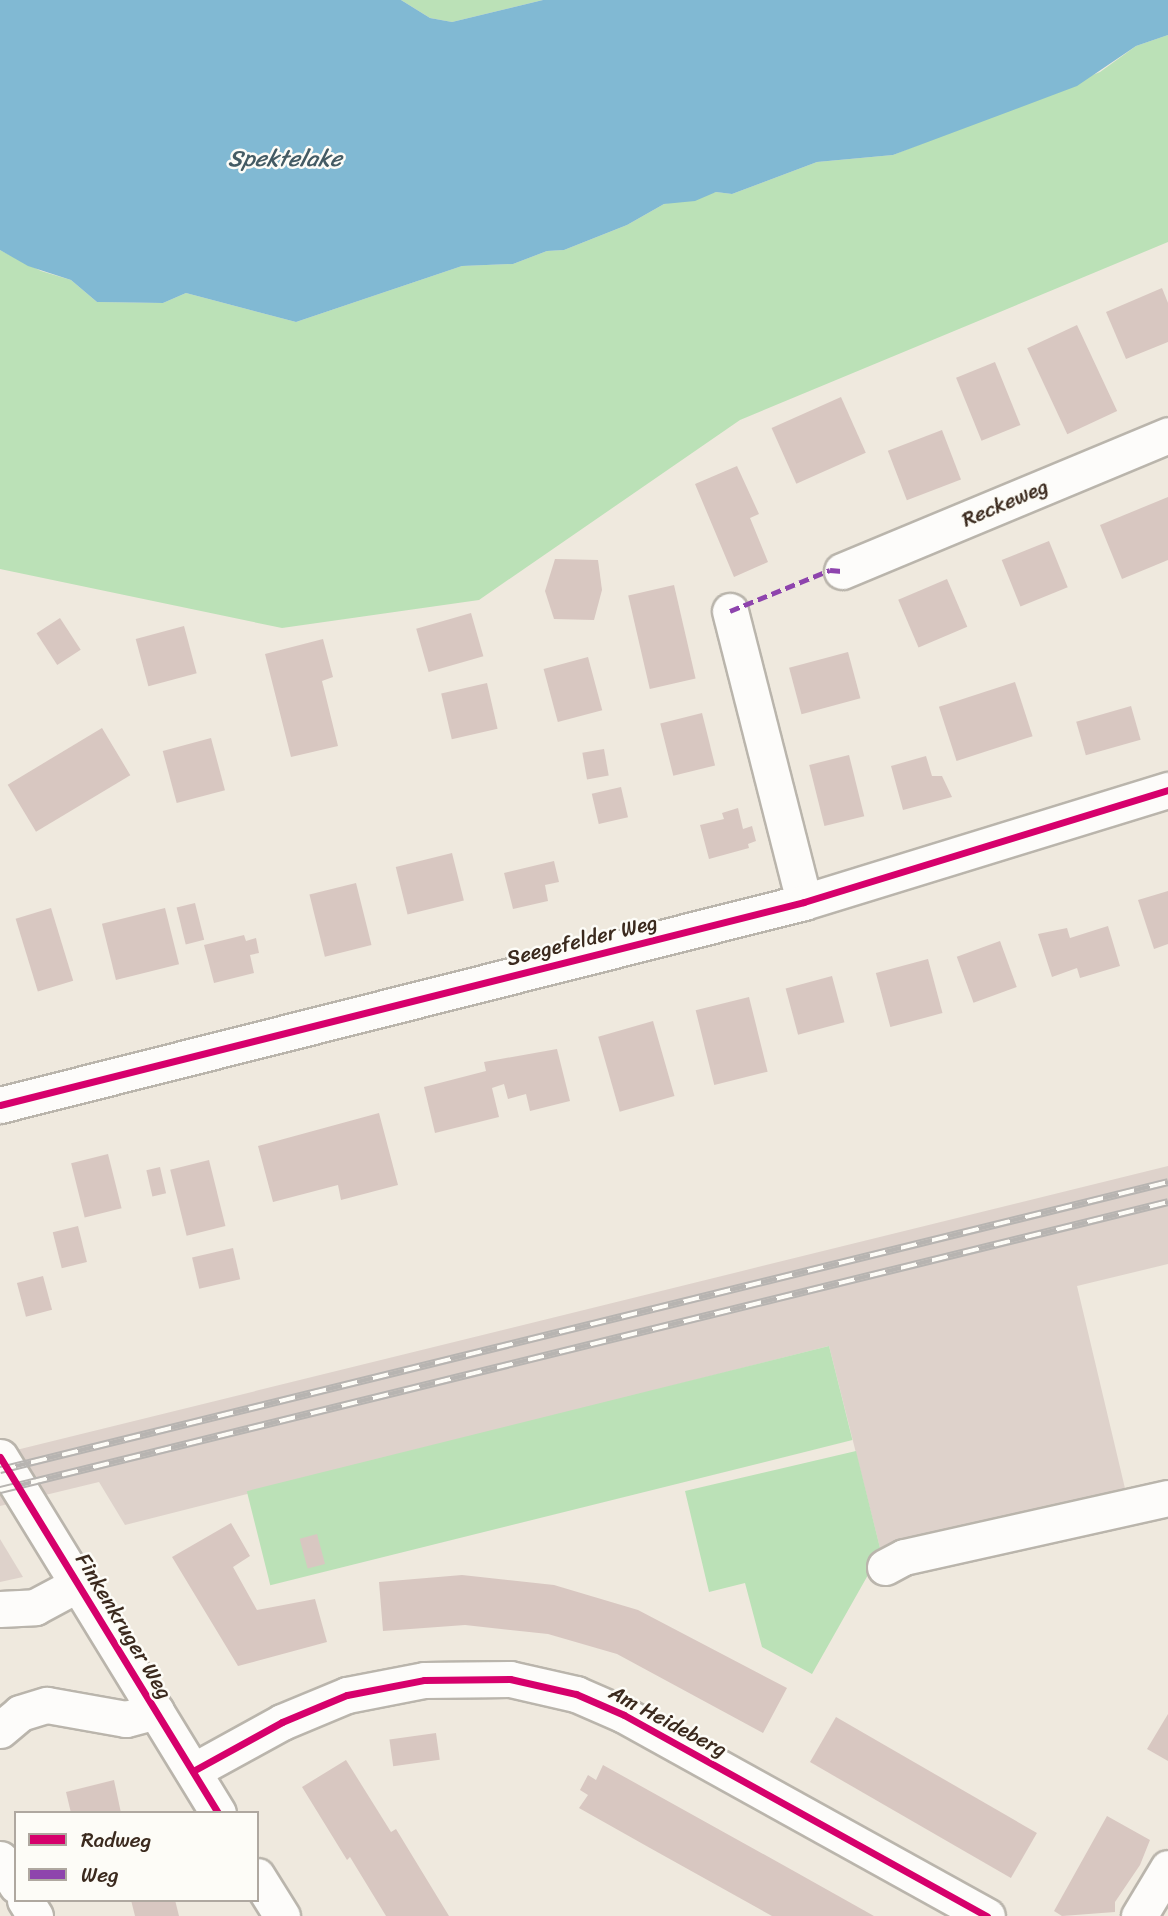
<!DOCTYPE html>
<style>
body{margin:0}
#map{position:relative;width:1168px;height:1916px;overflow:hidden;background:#efe9de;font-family:Sriracha,sans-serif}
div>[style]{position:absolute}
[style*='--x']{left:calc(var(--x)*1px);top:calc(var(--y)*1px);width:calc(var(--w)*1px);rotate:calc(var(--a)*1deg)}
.industrial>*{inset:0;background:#ded2cb}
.green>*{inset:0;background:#bbe1b7;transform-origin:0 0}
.water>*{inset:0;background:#81b9d3}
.building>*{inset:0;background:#d8c7c1;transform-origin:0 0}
.roads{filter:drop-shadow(2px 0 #bab5ac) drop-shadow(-2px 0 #bab5ac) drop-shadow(0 2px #bab5ac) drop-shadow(0 -2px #bab5ac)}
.minor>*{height:35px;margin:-17.5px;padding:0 17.5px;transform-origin:17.5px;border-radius:17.5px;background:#fdfcfa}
.rail>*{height:8px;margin-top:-4px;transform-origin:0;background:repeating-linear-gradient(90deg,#fdfcf7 0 16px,#b7b4b1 0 32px);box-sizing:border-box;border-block:2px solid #b7b4b1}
.quiet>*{height:5px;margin-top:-2.5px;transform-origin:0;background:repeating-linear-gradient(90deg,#8e44ad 0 10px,transparent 0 15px)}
.cycleway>*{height:7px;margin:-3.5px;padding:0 3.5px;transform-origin:3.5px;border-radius:3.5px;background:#d6006c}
span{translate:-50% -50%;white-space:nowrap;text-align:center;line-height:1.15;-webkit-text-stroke:5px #fdfcf7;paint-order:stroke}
.street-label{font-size:21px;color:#3b2a1e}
.water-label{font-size:23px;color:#445b64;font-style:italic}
.legend{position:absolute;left:14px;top:1811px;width:245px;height:91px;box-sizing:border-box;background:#fdfcf7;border:2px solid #afa8a0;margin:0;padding:9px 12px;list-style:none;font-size:21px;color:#3b2a1e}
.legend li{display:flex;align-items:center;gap:14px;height:35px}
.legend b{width:35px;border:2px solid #afa8a0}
</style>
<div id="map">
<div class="industrial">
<div style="clip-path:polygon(1168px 1166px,1168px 1264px,1077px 1286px,1128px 1501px,881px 1552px,829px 1346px,125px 1525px,99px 1482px,0 1506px,0 1454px)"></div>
<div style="clip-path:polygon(0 1539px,23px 1577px,0 1582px)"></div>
</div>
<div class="green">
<div style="clip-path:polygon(401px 0,543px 0,452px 22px,430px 18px)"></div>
<div style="clip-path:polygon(1168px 35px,1168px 242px,740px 420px,479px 600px,282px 628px,0 569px,0 250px,41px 271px,71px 280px,97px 302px,163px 303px,186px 293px,296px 322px,462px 266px,513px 264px,547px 251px,564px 250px,627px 225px,664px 204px,716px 192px,732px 194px,817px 162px,893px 155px,1100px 72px,1136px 46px)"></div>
<div style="left:829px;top:1346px;width:97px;height:600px;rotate:76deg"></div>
<div style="clip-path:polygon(856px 1451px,881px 1552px,812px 1674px,762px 1647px,745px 1583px,709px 1592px,685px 1491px)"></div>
</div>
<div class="water">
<div style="clip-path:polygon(0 0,401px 0,430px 18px,452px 22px,543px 0,1168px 0,1168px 35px,1136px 46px,1077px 86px,893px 155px,817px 162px,732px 194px,716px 192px,695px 201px,664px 204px,627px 225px,564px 250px,547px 251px,513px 264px,462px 266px,296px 322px,186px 293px,163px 303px,97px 302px,71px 280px,28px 266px,0 250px)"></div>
</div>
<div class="building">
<div style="clip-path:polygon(1162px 288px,1168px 303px,1168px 342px,1126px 359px,1106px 312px)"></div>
<div style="left:1077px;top:325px;width:95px;height:55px;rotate:65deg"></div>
<div style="left:995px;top:362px;width:68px;height:42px;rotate:68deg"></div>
<div style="left:841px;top:397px;width:61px;height:76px;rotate:66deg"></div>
<div style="left:942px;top:430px;width:53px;height:58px;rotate:69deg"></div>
<div style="clip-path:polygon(737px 466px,759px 514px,750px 518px,768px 562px,734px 577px,695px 484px)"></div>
<div style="clip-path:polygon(1168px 497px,1168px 560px,1122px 579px,1100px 525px)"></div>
<div style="left:1049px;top:541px;width:50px;height:51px;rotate:68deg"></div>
<div style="clip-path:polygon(555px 559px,598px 560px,602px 590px,594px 620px,554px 619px,545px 591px)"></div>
<div style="left:947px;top:579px;width:52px;height:53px;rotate:67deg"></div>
<div style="left:674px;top:585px;width:96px;height:47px;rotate:77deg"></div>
<div style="left:471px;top:613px;width:45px;height:57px;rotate:74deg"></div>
<div style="left:60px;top:618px;width:38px;height:28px;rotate:57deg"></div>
<div style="left:184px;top:626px;width:49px;height:50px;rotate:75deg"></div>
<div style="clip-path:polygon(323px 639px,333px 677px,322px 681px,338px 746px,291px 757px,265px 654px)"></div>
<div style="left:848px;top:652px;width:48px;height:61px;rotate:75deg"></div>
<div style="left:588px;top:657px;width:55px;height:46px;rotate:75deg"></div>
<div style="left:1015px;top:682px;width:57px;height:80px;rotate:72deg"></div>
<div style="left:487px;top:683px;width:47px;height:47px;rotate:77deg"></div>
<div style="left:1131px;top:706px;width:35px;height:57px;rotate:74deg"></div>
<div style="left:702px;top:713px;width:54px;height:43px;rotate:76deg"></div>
<div style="left:102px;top:728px;width:55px;height:110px;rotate:59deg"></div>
<div style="left:211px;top:738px;width:54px;height:50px;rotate:75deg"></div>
<div style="left:604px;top:749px;width:27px;height:22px;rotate:80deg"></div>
<div style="left:849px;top:755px;width:63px;height:41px;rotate:76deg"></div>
<div style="clip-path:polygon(926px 756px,932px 776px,942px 776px,952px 797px,903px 810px,891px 766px)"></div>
<div style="left:621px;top:787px;width:31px;height:30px;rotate:77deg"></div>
<div style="clip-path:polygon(738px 808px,743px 829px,752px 826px,756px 841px,748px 844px,749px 848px,709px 859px,700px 825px,724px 819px,722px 813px)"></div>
<div style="left:452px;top:853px;width:49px;height:58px;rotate:76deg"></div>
<div style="clip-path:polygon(554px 861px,559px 882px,545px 885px,548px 901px,513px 909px,504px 873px)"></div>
<div style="left:356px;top:883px;width:64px;height:48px;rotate:76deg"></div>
<div style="clip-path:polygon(1168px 891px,1168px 944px,1154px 949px,1138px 900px)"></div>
<div style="left:195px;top:903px;width:38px;height:19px;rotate:76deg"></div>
<div style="left:51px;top:908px;width:76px;height:37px;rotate:73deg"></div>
<div style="left:165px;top:908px;width:58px;height:65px;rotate:76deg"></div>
<div style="clip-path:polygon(1108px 926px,1120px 966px,1080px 978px,1077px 968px,1052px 977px,1038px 934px,1067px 928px,1070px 938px)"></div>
<div style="clip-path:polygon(244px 935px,246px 941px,256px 938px,259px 953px,250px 955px,254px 973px,214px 983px,204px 945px)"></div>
<div style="left:1000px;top:941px;width:49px;height:46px;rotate:70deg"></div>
<div style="left:928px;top:959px;width:56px;height:54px;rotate:75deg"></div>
<div style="left:832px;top:976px;width:48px;height:48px;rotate:75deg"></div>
<div style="left:749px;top:997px;width:77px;height:55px;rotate:76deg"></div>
<div style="left:653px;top:1021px;width:78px;height:57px;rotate:74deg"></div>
<div style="clip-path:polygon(557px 1049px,570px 1101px,530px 1111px,526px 1094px,508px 1099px,504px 1084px,492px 1088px,499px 1117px,435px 1133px,424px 1087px,486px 1071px,484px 1062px)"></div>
<div style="clip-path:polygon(379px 1113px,398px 1185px,341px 1200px,338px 1185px,273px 1202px,258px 1146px)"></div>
<div style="left:108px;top:1154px;width:56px;height:38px;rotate:76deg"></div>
<div style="left:209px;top:1160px;width:68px;height:40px;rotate:76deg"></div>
<div style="left:160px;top:1167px;width:27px;height:14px;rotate:77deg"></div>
<div style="left:78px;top:1226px;width:37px;height:26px;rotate:76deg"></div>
<div style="left:233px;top:1248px;width:32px;height:42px;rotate:77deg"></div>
<div style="left:43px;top:1276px;width:35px;height:27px;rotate:75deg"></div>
<div style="clip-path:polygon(231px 1523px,250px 1556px,233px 1567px,257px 1610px,315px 1599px,327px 1642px,238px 1666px,172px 1557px)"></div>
<div style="left:317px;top:1534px;width:31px;height:18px;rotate:75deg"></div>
<div style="clip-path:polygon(462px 1575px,554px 1585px,638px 1610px,787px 1688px,763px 1733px,617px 1654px,548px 1634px,465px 1625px,383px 1631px,379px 1582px)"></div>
<div style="clip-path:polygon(1168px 1714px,1168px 1761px,1147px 1749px)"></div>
<div style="left:836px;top:1717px;width:232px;height:52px;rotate:30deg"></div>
<div style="left:436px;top:1733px;width:27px;height:47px;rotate:82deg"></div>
<div style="clip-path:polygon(346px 1760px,391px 1832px,396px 1829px,449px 1916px,386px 1916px,350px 1857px,347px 1860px,302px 1787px)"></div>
<div style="clip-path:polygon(603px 1765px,792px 1870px,874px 1916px,772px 1916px,650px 1848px,579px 1808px,588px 1795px,580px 1790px,588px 1775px,596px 1780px)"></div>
<div style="clip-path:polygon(114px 1780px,121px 1813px,71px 1813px,66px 1792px)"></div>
<div style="clip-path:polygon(1107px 1816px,1150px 1840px,1140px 1865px,1115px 1902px,1115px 1912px,1062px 1916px,1054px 1911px)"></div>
<div style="clip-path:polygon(131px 1900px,175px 1900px,179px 1916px,135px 1916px)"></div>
</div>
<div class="roads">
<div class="minor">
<div style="--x:842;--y:571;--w:353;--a:-22.6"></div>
<div style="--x:730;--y:611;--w:300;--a:75.7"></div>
<div style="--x:0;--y:1105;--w:829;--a:-14.17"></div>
<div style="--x:804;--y:902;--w:381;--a:-17.1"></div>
<div style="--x:0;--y:1457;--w:417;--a:58.5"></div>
<div style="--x:885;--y:1567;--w:21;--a:-28"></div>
<div style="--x:904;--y:1557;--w:271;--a:-12.6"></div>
<div style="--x:0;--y:1609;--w:35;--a:-3"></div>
<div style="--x:35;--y:1607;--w:49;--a:-28.1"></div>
<div style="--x:0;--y:1730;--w:26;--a:-40"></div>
<div style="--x:20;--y:1713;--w:28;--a:-17"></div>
<div style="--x:47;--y:1705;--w:80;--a:10"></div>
<div style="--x:126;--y:1719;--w:31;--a:-15"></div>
<div style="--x:193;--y:1771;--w:102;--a:-28.8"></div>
<div style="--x:282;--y:1722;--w:70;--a:-22.6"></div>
<div style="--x:347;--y:1695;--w:78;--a:-11"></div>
<div style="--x:424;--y:1680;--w:86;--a:-0.7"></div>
<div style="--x:510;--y:1679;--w:68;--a:12.8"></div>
<div style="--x:576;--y:1694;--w:52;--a:23.6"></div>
<div style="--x:624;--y:1715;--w:415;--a:29"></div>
<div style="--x:0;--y:1859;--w:31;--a:58"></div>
<div style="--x:257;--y:1876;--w:47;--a:58"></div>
<div style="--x:25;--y:1900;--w:19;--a:58"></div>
<div style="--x:1139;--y:1916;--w:56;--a:-58.9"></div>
</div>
</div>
<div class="rail">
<div style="--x:0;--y:1470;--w:1203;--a:-13.85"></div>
<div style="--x:0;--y:1490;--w:1203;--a:-13.85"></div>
</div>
<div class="quiet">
<div style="--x:730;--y:611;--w:108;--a:-22.3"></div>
<div style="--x:830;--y:570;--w:12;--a:5"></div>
</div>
<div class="cycleway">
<div style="--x:0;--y:1105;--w:829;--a:-14.17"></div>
<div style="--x:804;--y:902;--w:381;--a:-17.1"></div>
<div style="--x:0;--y:1457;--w:417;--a:58.5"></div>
<div style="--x:193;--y:1771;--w:102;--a:-28.8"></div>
<div style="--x:282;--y:1722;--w:70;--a:-22.6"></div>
<div style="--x:347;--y:1695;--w:78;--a:-11"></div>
<div style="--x:424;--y:1680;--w:86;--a:-0.7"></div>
<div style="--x:510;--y:1679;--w:68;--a:12.8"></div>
<div style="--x:576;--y:1694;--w:52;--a:23.6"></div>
<div style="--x:624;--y:1715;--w:415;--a:29"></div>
</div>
<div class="street-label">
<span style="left:1005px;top:503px;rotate:-23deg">Reckeweg</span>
<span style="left:582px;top:940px;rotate:-14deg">Seegefelder Weg</span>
<span style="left:124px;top:1626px;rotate:59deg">Finkenkruger Weg</span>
<span style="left:668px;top:1721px;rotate:28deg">Am Heideberg</span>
</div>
<div class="water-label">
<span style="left:285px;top:159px">Spektelake</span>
</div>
<ul class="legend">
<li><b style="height:9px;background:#d6006c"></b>Radweg</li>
<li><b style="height:9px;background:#8e44ad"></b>Weg</li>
</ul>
</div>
